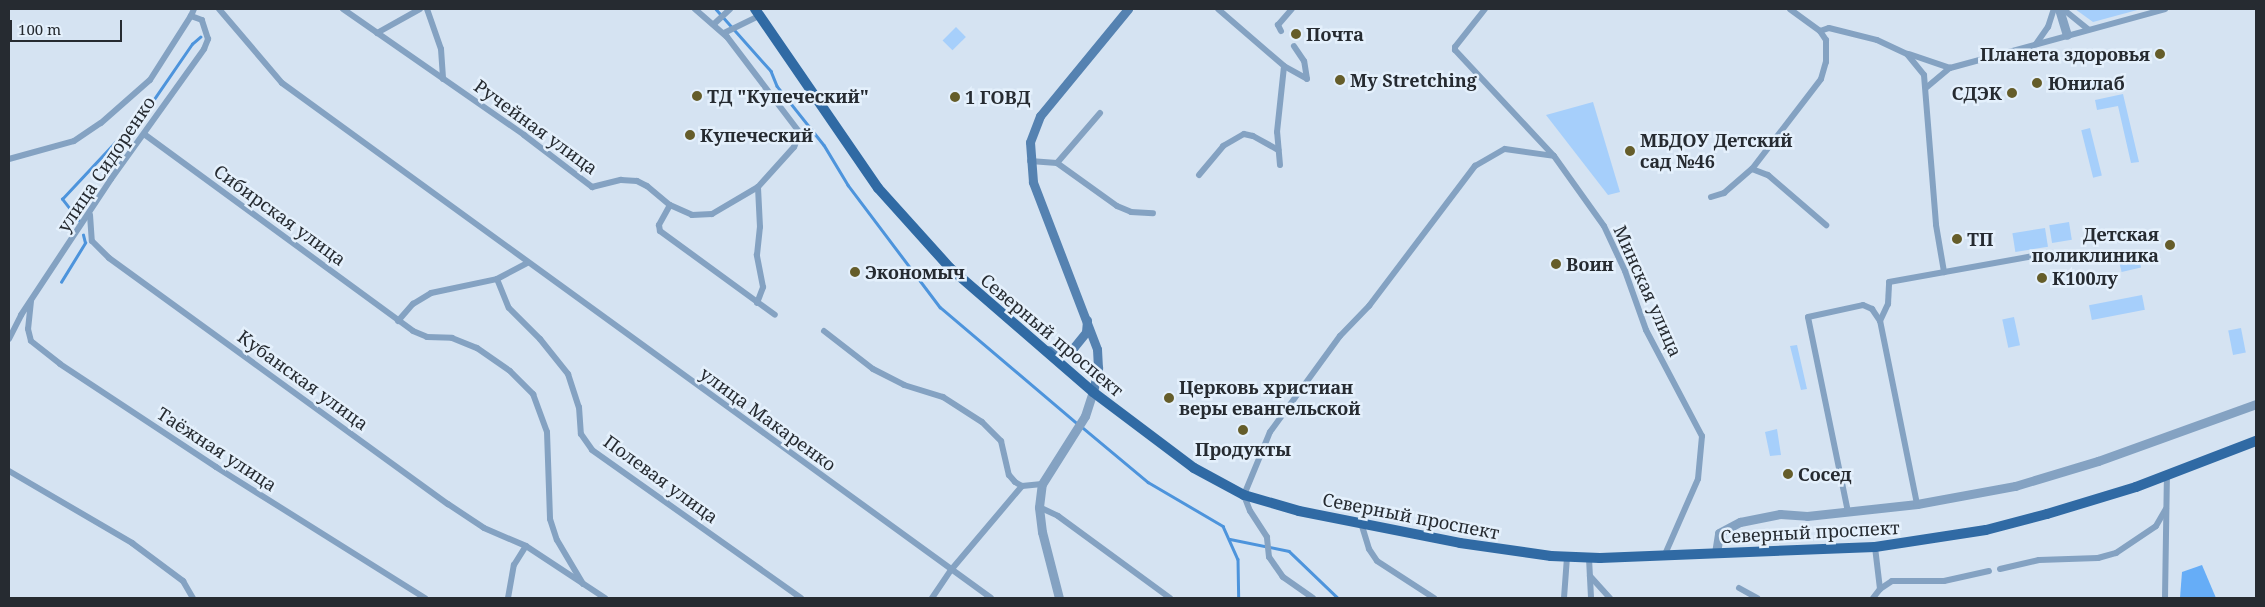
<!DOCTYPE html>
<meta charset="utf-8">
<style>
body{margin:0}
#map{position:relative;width:2265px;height:607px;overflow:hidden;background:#d5e3f2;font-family:"Noto Serif",serif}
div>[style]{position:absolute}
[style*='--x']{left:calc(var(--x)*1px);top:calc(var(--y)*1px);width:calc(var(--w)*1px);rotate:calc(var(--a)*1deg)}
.green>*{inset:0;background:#a6cffb;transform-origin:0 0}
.forest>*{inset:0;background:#66adf7}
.stream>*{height:2.5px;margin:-1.25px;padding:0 1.25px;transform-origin:1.25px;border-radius:1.25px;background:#4d94dc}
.minor>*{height:6px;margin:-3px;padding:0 3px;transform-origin:3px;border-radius:3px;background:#84a2c2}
.tertiary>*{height:9px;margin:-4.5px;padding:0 4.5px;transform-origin:4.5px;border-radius:4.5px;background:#84a2c2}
.secondary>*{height:9px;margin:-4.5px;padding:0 4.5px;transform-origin:4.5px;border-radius:4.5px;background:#5582b1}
.primary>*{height:10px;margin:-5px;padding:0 5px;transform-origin:5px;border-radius:5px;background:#306aa4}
.dots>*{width:14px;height:14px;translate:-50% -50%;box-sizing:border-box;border:2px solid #e4f0fc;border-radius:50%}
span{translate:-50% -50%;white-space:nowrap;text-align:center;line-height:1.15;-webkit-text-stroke:5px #e4f0fc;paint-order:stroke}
.poi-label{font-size:18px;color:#262b31;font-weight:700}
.left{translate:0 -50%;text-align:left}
.right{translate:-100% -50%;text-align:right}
.street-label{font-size:18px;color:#262b31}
.frame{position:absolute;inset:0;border:10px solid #262b31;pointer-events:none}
.scale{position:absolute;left:10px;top:20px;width:112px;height:22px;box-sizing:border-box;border:2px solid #262b31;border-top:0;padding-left:6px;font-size:15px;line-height:18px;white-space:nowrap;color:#262b31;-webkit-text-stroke:4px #e4f0fc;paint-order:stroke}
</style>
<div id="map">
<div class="green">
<div style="clip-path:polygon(2075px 9px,2141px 9px,2093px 22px)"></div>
<div style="left:956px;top:27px;width:14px;height:19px;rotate:45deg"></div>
<div style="clip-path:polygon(2123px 94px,2139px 162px,2131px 163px,2118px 106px,2097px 110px,2095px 100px)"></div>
<div style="clip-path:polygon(1593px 102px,1620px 192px,1608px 195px,1546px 115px)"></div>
<div style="left:2090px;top:128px;width:49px;height:9px;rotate:76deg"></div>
<div style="left:2069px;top:222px;width:18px;height:20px;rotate:81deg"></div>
<div style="left:2045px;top:228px;width:19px;height:33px;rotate:81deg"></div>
<div style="left:2137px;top:250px;width:18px;height:20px;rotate:77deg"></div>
<div style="left:2142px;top:295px;width:15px;height:54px;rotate:79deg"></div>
<div style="left:2014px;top:317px;width:29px;height:12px;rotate:78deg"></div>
<div style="left:2241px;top:328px;width:25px;height:13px;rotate:79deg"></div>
<div style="clip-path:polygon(1797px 345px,1807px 389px,1801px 390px,1790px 346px)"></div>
<div style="clip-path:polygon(1777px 429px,1781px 455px,1770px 456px,1765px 432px)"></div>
</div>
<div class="forest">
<div style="clip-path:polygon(2202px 565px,2216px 598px,2180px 598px,2182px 572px)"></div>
</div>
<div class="stream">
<div style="--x:716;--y:9;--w:83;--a:48.4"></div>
<div style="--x:771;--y:71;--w:16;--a:68"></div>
<div style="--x:777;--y:86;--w:75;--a:51.5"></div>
<div style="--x:824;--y:145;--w:47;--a:59"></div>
<div style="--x:848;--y:185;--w:153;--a:53"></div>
<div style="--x:940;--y:307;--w:181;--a:40.3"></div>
<div style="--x:80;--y:222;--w:29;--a:-128"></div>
<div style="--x:62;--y:199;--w:129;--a:-46.9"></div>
<div style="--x:150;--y:105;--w:74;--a:-55.5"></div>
<div style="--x:192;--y:44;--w:11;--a:-41"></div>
<div style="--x:61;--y:282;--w:46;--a:-58.4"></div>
<div style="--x:85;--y:243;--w:8;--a:-104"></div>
<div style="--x:1082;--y:427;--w:86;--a:39.8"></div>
<div style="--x:1148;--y:482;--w:87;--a:30.4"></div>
<div style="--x:1223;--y:526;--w:36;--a:66"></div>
<div style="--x:1238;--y:559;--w:39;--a:89"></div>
<div style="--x:1230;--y:539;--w:60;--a:11.5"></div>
<div style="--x:1289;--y:551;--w:68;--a:43.8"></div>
</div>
<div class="minor">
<div style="--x:219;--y:9;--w:97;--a:49.6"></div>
<div style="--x:282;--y:83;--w:876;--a:35.99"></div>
<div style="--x:343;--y:9;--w:221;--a:34.8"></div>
<div style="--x:524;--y:135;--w:86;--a:37.4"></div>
<div style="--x:592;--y:187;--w:30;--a:-14"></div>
<div style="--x:621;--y:180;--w:16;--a:4"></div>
<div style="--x:637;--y:181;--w:11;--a:27"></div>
<div style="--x:647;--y:186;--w:30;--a:40"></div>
<div style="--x:670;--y:205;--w:23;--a:119"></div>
<div style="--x:659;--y:225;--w:6;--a:81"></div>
<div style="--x:660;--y:231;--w:142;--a:36.1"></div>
<div style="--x:427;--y:9;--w:42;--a:70.7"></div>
<div style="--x:441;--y:49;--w:30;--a:86"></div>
<div style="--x:1218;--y:9;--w:87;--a:40.8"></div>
<div style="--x:1284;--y:66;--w:26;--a:29"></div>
<div style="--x:1307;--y:79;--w:18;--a:-99"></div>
<div style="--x:1304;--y:61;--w:18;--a:-124"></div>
<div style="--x:1485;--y:9;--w:48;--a:128.3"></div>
<div style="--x:1455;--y:47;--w:3;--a:90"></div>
<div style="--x:1455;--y:50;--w:145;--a:47"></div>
<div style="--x:1554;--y:156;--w:86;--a:54.5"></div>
<div style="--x:1604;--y:226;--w:50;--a:65"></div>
<div style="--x:1625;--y:271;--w:63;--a:70.4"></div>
<div style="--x:1646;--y:330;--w:120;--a:62.2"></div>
<div style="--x:1702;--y:436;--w:43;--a:95.3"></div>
<div style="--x:1698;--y:479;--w:82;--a:113.7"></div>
<div style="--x:2063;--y:9;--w:32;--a:39"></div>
<div style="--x:714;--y:24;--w:22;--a:-43"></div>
<div style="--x:1281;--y:31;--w:7;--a:-117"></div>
<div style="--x:1278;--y:25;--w:21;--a:-49"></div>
<div style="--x:1820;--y:31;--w:9;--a:-18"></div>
<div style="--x:1829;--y:28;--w:49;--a:14"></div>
<div style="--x:1877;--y:40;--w:33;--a:25"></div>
<div style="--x:1907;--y:54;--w:27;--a:51"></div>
<div style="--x:1924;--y:75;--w:150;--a:85.4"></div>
<div style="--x:1936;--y:225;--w:48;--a:80.3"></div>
<div style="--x:377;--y:33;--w:49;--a:-29.2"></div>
<div style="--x:724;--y:33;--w:39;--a:-26"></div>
<div style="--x:2036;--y:44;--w:21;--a:-55"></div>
<div style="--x:2048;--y:27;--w:19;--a:-72"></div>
<div style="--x:1909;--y:54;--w:43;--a:18.9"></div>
<div style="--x:1927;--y:87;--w:30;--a:-40"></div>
<div style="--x:1950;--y:68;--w:223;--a:-15.3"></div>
<div style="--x:144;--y:134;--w:333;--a:36.2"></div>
<div style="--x:413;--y:331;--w:15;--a:23"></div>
<div style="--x:427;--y:337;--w:25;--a:2"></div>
<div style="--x:452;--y:338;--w:27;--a:22"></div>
<div style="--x:477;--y:348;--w:40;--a:34.9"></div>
<div style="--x:510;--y:371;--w:33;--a:45"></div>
<div style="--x:533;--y:394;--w:40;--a:69.8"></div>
<div style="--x:547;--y:432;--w:87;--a:88"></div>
<div style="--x:550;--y:519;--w:22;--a:72"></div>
<div style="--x:557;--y:540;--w:51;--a:59.4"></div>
<div style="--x:9;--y:159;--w:67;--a:-15.5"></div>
<div style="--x:74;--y:141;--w:32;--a:-34"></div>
<div style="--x:101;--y:123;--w:65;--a:-41.3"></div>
<div style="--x:150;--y:80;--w:76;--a:-57.4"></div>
<div style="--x:1030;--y:161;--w:27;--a:4"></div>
<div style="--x:1057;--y:163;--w:74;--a:35.6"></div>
<div style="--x:1117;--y:206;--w:15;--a:23"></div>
<div style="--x:1131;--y:212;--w:22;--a:3"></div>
<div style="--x:1057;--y:163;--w:66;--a:-49.3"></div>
<div style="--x:1280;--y:165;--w:33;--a:-95"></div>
<div style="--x:1277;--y:132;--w:66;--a:-83.9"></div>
<div style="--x:1752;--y:169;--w:17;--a:21"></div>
<div style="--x:1768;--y:175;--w:77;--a:40.8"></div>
<div style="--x:1199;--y:175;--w:38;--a:-50"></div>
<div style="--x:1223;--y:146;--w:24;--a:-30"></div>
<div style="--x:1244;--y:134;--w:9;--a:13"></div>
<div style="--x:1253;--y:136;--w:29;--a:29"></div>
<div style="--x:1711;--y:197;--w:14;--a:-17"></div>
<div style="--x:1724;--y:193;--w:37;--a:-41"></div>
<div style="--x:1752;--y:169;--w:113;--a:-52.5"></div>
<div style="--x:1821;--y:79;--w:18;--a:-74"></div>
<div style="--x:1826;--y:62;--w:22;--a:-90"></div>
<div style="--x:1826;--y:40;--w:11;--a:-124"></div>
<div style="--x:1820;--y:31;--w:37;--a:-144"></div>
<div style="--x:670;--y:205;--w:24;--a:24"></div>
<div style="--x:692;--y:215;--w:20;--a:-3"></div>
<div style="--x:712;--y:214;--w:53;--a:-30.4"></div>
<div style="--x:758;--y:187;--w:54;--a:-48"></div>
<div style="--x:794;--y:147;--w:15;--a:-67"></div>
<div style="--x:800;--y:133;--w:121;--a:-127.2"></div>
<div style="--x:727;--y:37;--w:43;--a:-138.8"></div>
<div style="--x:90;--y:215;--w:26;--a:86"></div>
<div style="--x:92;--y:241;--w:24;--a:45"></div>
<div style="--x:109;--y:258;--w:419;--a:36"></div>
<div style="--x:448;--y:504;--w:43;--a:33.7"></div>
<div style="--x:484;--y:528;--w:46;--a:23.2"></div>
<div style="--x:526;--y:546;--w:95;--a:33.4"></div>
<div style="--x:497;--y:279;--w:31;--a:68"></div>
<div style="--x:509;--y:308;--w:44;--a:45"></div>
<div style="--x:540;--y:339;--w:45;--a:51.3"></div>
<div style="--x:568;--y:374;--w:35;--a:72"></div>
<div style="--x:579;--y:407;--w:27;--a:86"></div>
<div style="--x:581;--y:434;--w:19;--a:55"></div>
<div style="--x:592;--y:450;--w:256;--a:35.3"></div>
<div style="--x:31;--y:301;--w:28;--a:96"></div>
<div style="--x:28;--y:329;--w:12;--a:76"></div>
<div style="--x:31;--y:341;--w:37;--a:38"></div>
<div style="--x:60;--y:364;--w:187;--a:33.4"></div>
<div style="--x:216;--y:467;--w:247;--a:32.1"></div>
<div style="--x:757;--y:303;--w:17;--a:-69"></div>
<div style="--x:763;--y:287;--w:33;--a:-101"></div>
<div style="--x:757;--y:255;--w:28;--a:-84"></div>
<div style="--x:760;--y:227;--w:40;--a:-92.9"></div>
<div style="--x:398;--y:321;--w:23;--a:-49"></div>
<div style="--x:413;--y:304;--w:21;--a:-31"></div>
<div style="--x:431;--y:293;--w:67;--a:-12"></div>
<div style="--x:497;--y:279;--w:34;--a:-28"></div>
<div style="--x:824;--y:331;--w:62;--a:37.8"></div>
<div style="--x:873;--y:369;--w:35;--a:27"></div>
<div style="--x:904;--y:385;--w:41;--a:17.1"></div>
<div style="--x:943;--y:397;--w:46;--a:32.7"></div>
<div style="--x:982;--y:422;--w:27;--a:45"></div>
<div style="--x:1001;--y:441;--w:35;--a:77"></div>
<div style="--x:1009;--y:475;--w:9;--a:49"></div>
<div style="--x:1015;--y:482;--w:8;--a:30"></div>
<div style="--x:1022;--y:486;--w:20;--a:-6"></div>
<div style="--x:9;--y:339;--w:27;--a:-63"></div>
<div style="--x:21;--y:315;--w:163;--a:-56.5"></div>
<div style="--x:111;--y:179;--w:160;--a:-54.4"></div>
<div style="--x:204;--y:49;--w:11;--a:-68"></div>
<div style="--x:208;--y:39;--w:20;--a:-108"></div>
<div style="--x:202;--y:20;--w:12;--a:-160"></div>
<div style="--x:191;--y:16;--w:8;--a:-67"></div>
<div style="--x:9;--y:471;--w:143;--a:30.3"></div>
<div style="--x:132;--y:543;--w:64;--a:36.7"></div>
<div style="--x:183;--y:581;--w:20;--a:60"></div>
<div style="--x:1917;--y:504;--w:187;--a:-101.4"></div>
<div style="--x:1880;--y:321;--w:19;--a:-65"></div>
<div style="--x:1888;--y:304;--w:22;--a:-87"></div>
<div style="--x:1889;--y:282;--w:158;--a:-10.2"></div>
<div style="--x:1039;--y:507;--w:21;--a:25"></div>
<div style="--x:1058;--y:516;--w:139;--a:36.2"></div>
<div style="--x:1848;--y:512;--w:199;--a:-101.6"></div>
<div style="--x:1808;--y:317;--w:56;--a:-12.3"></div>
<div style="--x:1863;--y:305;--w:10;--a:24"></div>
<div style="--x:1872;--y:309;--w:14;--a:56"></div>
<div style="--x:1362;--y:526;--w:24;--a:73"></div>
<div style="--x:1369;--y:549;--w:14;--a:56"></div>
<div style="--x:1377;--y:561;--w:68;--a:33"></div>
<div style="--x:1589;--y:558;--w:40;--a:87.1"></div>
<div style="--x:2000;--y:569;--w:40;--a:-13"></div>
<div style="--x:2039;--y:560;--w:59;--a:-1.9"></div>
<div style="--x:2098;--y:558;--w:19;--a:-16"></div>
<div style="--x:2116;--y:553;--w:48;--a:-34"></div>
<div style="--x:2156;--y:526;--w:20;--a:-60"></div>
<div style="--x:1590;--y:576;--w:30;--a:48"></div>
<div style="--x:1739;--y:588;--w:21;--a:29"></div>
<div style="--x:1880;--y:589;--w:14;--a:-34"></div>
<div style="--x:1892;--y:581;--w:52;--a:0"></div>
<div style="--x:1944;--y:581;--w:46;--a:-12.5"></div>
<div style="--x:508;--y:598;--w:34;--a:-80"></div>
<div style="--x:514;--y:565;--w:22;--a:-58"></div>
<div style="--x:932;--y:598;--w:34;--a:-56"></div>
<div style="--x:951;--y:570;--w:110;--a:-49.8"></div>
<div style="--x:1313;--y:598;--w:37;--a:-145"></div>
<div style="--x:1283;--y:577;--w:24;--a:-125"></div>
<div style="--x:1269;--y:557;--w:20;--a:-96"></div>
<div style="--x:1267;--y:537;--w:31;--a:-123"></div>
<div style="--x:1250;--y:511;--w:17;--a:-111"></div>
<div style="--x:1244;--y:495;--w:68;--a:-67.6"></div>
<div style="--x:1270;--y:432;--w:119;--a:-53.9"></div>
<div style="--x:1340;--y:336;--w:42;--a:-46"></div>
<div style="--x:1369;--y:306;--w:176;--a:-52.9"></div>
<div style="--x:1475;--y:166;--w:34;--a:-30"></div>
<div style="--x:1505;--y:149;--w:49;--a:8.1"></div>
<div style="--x:1564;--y:598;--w:41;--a:-85.8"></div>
<div style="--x:1873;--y:598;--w:11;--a:-52"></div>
<div style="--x:1880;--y:589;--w:42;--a:-96.8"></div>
<div style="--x:2165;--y:598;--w:123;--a:-89.1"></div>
</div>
<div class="tertiary">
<div style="--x:2059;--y:9;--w:27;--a:73"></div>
<div style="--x:1716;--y:553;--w:20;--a:-81"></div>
<div style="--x:1719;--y:533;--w:24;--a:-28"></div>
<div style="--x:1740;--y:522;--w:41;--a:-11.3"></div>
<div style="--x:1780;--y:514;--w:27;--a:4"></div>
<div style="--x:1807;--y:516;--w:111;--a:-6.2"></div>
<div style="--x:1917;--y:504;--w:100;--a:-10.4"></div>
<div style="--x:2015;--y:486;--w:87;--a:-16.8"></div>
<div style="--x:2098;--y:461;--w:168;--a:-19.8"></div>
<div style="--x:1059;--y:598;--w:68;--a:-104.4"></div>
<div style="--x:1042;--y:532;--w:25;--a:-97"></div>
<div style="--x:1039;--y:507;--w:23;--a:-83"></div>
<div style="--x:1042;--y:484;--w:80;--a:-57.7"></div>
<div style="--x:1085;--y:416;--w:25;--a:-72"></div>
</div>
<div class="secondary">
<div style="--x:1045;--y:350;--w:20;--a:6"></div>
<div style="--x:1065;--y:352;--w:10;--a:-29"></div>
<div style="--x:1074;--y:347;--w:19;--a:-51"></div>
<div style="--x:1086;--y:332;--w:12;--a:-85"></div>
<div style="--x:1093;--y:392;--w:25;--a:-78"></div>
<div style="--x:1098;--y:368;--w:19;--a:-93"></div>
<div style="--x:1097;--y:349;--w:179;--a:-111"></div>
<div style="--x:1033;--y:182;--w:40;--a:-94.3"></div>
<div style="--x:1030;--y:142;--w:28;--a:-69"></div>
<div style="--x:1040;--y:116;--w:139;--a:-50.6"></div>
</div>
<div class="primary">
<div style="--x:755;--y:9;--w:217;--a:55.5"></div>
<div style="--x:878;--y:188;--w:108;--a:48"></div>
<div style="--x:950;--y:268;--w:189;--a:40.9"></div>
<div style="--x:1093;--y:392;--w:126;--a:37"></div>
<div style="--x:1194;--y:468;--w:57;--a:28.4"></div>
<div style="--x:1244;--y:495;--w:57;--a:16.2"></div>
<div style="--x:1299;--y:511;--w:164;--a:11.2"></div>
<div style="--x:1460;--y:543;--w:92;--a:8.1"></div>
<div style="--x:1551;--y:556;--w:49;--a:2.3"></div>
<div style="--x:1600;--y:558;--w:275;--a:-2.3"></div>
<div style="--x:1875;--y:547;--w:112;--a:-8.7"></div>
<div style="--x:1986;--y:530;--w:63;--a:-14.7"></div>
<div style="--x:2047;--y:514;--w:93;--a:-16.9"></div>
<div style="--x:2136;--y:487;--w:129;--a:-21"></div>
</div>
<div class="dots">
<div style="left:1296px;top:34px;background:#655d2a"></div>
<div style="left:2160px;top:54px;background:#655d2a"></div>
<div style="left:1340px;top:80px;background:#655d2a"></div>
<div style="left:2037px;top:83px;background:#655d2a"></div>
<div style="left:2012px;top:93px;background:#655d2a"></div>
<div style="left:697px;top:96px;background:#655d2a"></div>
<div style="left:955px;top:97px;background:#655d2a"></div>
<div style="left:690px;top:135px;background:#655d2a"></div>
<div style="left:1630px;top:151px;background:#655d2a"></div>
<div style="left:1957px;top:239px;background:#655d2a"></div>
<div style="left:2170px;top:245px;background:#655d2a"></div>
<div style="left:1556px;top:264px;background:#655d2a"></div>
<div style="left:855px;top:272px;background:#655d2a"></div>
<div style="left:2042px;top:278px;background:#655d2a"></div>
<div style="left:1169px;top:398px;background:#655d2a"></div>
<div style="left:1243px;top:430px;background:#655d2a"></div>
<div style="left:1788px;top:474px;background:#655d2a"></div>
</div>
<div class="poi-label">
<span class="left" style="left:1306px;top:34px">Почта</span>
<span class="right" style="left:2150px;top:54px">Планета здоровья</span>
<span class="left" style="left:1350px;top:80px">My Stretching</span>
<span class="left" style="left:2048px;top:83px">Юнилаб</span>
<span class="right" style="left:2002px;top:93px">СДЭК</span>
<span class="left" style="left:707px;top:96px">ТД "Купеческий"</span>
<span class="left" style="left:965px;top:97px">1 ГОВД</span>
<span class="left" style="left:700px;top:135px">Купеческий</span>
<span class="left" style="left:1640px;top:151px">МБДОУ Детский<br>сад №46</span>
<span class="right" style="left:2159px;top:245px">Детская<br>поликлиника</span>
<span class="left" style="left:1967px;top:239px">ТП</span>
<span class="left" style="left:1566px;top:264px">Воин</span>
<span class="left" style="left:865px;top:272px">Экономыч</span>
<span class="left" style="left:2052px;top:278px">К100лу</span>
<span class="left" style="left:1179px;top:398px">Церковь христиан<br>веры евангельской</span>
<span style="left:1243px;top:449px">Продукты</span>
<span class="left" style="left:1798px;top:474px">Сосед</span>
</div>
<div class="street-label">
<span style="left:536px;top:127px;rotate:36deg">Ручейная улица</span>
<span style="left:106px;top:164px;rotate:-56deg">улица Сидоренко</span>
<span style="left:280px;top:215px;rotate:36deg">Сибирская улица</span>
<span style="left:1648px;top:291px;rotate:66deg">Минская улица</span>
<span style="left:1052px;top:335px;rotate:40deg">Северный проспект</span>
<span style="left:303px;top:380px;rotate:36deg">Кубанская улица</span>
<span style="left:768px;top:419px;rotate:36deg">улица Макаренко</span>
<span style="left:217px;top:449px;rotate:33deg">Таёжная улица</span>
<span style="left:661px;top:479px;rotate:36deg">Полевая улица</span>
<span style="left:1411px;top:516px;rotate:11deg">Северный проспект</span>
<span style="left:1810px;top:532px;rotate:-3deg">Северный проспект</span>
</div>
<div class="frame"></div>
<div class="scale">100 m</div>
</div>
